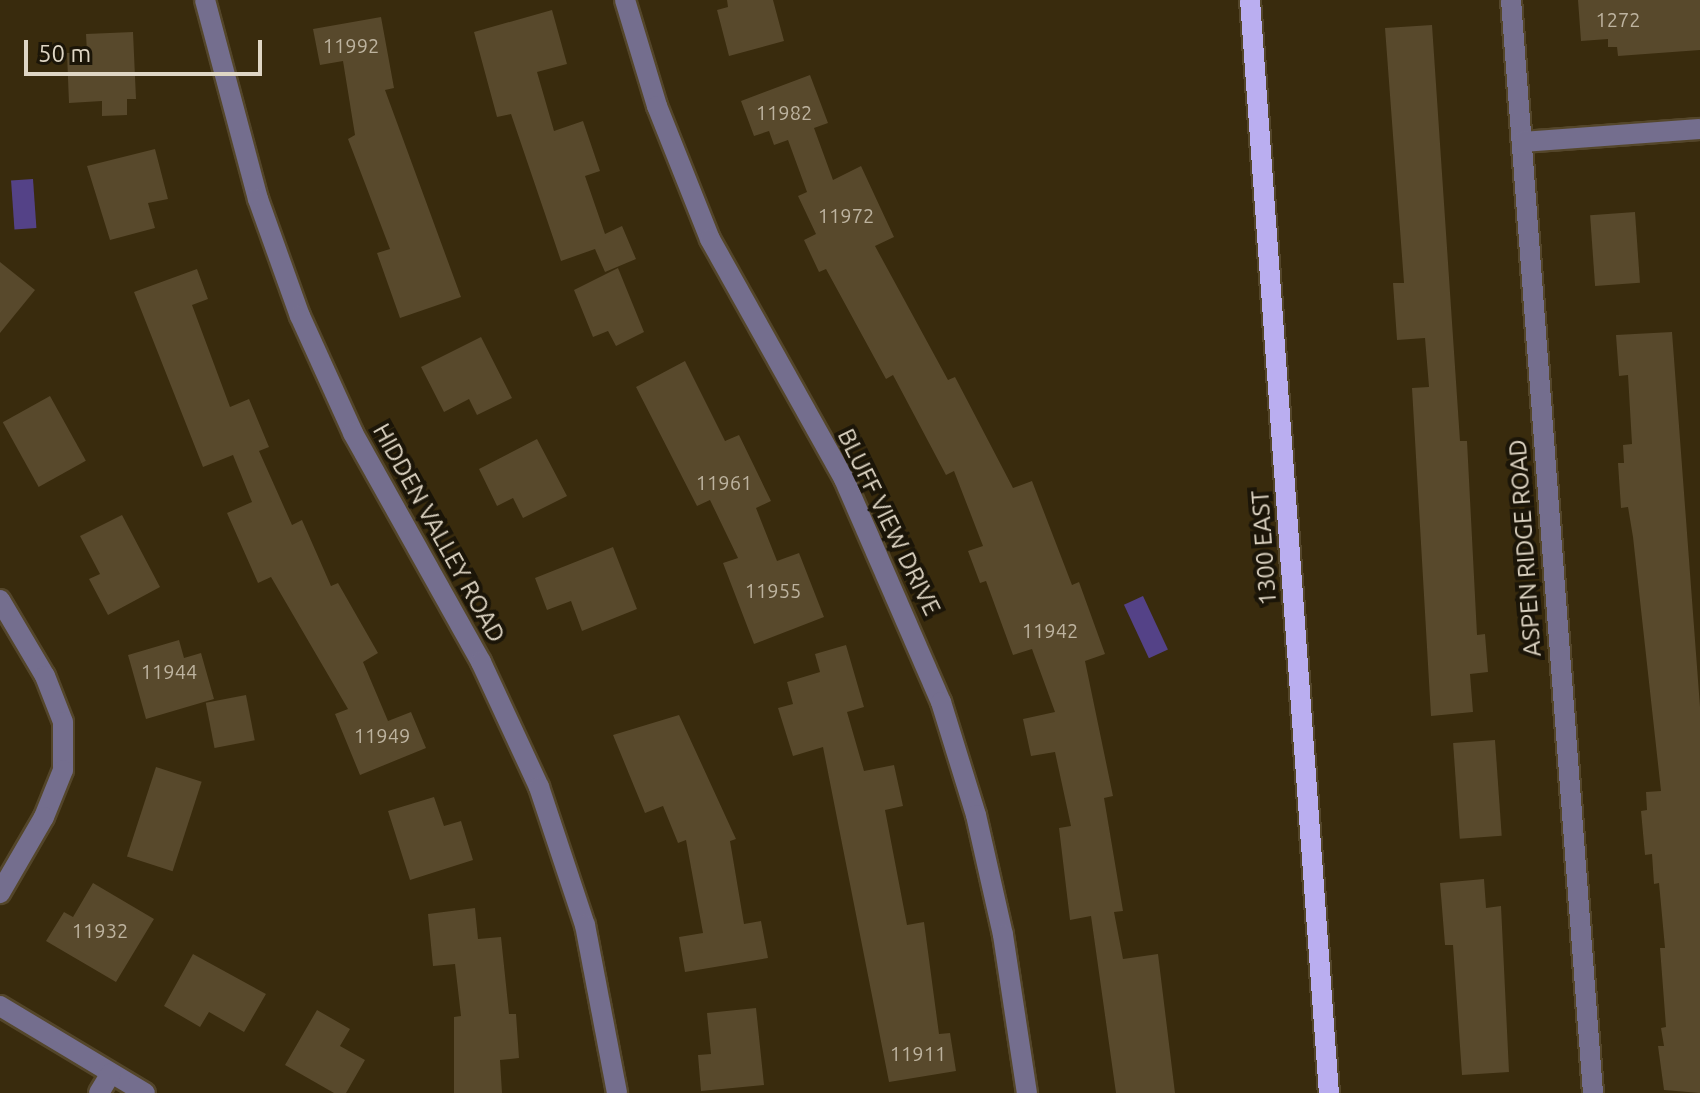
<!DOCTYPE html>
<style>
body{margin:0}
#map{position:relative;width:1700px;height:1093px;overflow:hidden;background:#392b0d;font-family:Ubuntu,sans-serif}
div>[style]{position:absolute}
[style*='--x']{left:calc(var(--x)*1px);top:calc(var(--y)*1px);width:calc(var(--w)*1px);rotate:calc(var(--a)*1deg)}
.water>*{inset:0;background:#544287;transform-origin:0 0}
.building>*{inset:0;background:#58492c;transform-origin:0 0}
.roads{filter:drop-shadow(2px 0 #54462a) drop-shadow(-2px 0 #54462a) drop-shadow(0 2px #54462a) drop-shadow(0 -2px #54462a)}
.minor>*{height:20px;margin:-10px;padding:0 10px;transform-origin:10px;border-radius:10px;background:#746e8e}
.major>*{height:20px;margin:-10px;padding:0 10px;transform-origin:10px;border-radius:10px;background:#baaef0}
span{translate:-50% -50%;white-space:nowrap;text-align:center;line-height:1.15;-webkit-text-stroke:8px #1b1508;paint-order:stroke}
.number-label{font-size:20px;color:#bdb39f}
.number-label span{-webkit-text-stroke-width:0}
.street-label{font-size:24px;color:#dfd6c5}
.scale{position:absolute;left:24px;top:40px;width:238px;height:36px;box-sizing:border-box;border:4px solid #dfd6c5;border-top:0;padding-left:10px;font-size:24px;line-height:28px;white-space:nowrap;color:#dfd6c5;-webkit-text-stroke:6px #1b1508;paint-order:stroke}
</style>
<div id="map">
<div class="water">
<div style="left:33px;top:179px;width:49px;height:22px;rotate:86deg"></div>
<div style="left:1143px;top:596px;width:59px;height:21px;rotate:65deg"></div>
</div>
<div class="building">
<div style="clip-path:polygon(727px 0,773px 0,784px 41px,729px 56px,717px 10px,728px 7px)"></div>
<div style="clip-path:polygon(1578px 0,1700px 0,1700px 50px,1618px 56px,1617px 47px,1608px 47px,1608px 39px,1581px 41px)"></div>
<div style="clip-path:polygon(552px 10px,567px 64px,537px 72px,554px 131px,583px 121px,600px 171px,585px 176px,605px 234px,622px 226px,636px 259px,605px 272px,595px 249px,561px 261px,511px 114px,497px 117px,474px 32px)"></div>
<div style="clip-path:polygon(381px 17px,394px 88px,385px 90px,461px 297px,400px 318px,377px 253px,390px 249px,348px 139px,355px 135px,343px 61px,320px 65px,313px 29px)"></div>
<div style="clip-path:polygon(1432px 25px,1460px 441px,1467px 441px,1477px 635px,1485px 634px,1488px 672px,1470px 674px,1473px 712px,1431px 716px,1412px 388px,1429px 387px,1425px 338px,1397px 340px,1393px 283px,1404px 283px,1385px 28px)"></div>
<div style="clip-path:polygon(133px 32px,136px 99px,127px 99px,127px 115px,102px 116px,102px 101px,69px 103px,67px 53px,87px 52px,86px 34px)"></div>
<div style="clip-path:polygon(810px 75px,828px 123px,814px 128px,833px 180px,861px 166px,894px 237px,875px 246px,948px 380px,955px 377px,1013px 488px,1032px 481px,1072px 585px,1079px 582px,1105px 654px,1085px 661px,1113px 796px,1104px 798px,1123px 911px,1114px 912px,1123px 959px,1158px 954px,1175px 1093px,1116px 1093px,1091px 916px,1070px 920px,1059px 828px,1071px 826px,1055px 752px,1031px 756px,1023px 719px,1055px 712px,1032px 649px,1013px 655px,986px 581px,980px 583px,968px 551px,983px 546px,954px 471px,946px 475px,893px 375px,886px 379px,826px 269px,819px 272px,804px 240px,816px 234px,798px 196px,807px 192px,788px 140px,774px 145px,769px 131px,754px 136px,741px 101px)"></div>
<div style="clip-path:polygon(155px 149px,168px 199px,148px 203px,155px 228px,110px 240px,87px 166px)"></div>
<div style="left:1635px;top:212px;width:71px;height:45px;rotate:86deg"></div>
<div style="clip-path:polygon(0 262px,35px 290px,0 333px)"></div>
<div style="clip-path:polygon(618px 268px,644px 332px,616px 346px,608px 331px,593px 337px,574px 290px)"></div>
<div style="clip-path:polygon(197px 269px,208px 299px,192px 305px,230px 407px,249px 399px,269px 447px,259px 451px,292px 525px,302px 520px,331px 586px,338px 583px,378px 653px,363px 662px,388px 721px,411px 712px,426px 748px,360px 775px,335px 714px,348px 709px,271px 577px,258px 583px,227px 513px,252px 502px,233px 455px,203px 467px,134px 292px)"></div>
<div style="clip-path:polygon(1672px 332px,1700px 707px,1700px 1093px,1664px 1090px,1658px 1046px,1664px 1046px,1661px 1028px,1666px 1027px,1660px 948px,1665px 948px,1659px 883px,1654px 884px,1652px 854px,1645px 855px,1641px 811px,1647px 810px,1646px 792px,1661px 791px,1633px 537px,1628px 507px,1621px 508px,1618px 463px,1624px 463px,1623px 445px,1632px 444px,1628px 375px,1619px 376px,1616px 335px)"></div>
<div style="clip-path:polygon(481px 337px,512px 398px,477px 415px,469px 399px,444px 412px,421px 367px)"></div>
<div style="clip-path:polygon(685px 361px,725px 441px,739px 435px,771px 501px,756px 508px,777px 561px,799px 553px,824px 617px,754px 644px,723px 563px,738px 558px,710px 500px,697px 506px,636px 387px)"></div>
<div style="left:50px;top:396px;width:74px;height:54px;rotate:61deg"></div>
<div style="clip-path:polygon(537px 439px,567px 496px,523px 518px,513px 498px,497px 506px,479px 469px)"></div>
<div style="clip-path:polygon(122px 515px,160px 587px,108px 615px,89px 579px,100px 574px,80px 536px)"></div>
<div style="clip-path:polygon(613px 547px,637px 609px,582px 631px,571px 601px,547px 610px,535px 578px)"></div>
<div style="clip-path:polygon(179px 640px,184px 658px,201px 653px,214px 699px,146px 719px,128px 655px)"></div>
<div style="clip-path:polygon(846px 645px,864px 707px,847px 712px,864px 771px,894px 765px,903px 806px,885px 810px,907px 925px,924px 922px,939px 1034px,950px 1033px,956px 1071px,889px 1082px,823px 747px,793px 756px,778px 708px,793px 704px,787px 682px,820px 672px,815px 654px)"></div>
<div style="left:246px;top:695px;width:46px;height:41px;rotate:79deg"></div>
<div style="clip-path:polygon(679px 715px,736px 839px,730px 841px,744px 924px,761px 921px,768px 958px,685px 972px,679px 937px,703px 933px,686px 840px,678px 843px,663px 806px,645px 813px,613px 735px)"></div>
<div style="left:1495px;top:740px;width:96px;height:42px;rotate:86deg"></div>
<div style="left:156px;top:767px;width:48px;height:94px;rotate:18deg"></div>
<div style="clip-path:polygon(434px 797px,444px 826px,461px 821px,473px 860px,410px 880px,388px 811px)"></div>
<div style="clip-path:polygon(1484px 879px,1486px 908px,1501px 906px,1509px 1072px,1462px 1075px,1453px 945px,1445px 945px,1440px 883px)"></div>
<div style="clip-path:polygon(93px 883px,154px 919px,116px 982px,46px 941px,64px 912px,73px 917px)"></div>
<div style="clip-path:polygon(475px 908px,478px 939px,501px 937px,509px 1014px,516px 1014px,519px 1058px,500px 1060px,502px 1093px,454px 1093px,454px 1017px,461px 1016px,455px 964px,433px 966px,428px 914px)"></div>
<div style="clip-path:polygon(193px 954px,266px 994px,244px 1032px,209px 1012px,200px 1027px,164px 1006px)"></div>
<div style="clip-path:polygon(756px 1008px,764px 1085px,701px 1091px,698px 1055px,711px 1054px,707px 1013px)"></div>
<div style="clip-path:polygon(317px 1010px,350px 1029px,340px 1046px,365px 1060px,346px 1093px,334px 1093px,285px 1065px)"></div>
</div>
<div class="roads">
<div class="minor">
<div style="--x:205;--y:0;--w:206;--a:75.1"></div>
<div style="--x:258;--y:199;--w:124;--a:70.3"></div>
<div style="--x:300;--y:316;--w:128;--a:65.6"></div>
<div style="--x:353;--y:433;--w:262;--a:60.8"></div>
<div style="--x:481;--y:662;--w:138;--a:65.1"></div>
<div style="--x:539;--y:787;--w:145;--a:71.6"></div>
<div style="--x:585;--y:925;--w:171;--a:79.2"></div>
<div style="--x:625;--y:0;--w:111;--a:73.2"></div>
<div style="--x:657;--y:106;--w:143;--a:68.3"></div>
<div style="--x:710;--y:239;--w:275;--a:60.8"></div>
<div style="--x:844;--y:479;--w:243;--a:66.5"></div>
<div style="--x:941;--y:702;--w:118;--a:72.8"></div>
<div style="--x:976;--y:815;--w:123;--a:77.3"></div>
<div style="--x:1003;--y:935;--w:160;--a:81.4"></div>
<div style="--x:1511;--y:0;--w:1096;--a:85.71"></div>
<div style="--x:1522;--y:142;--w:178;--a:-4.2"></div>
<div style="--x:0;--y:600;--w:88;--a:59.4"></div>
<div style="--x:45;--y:676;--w:49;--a:68.6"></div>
<div style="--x:63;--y:722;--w:48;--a:90"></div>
<div style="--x:63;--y:770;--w:51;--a:112"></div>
<div style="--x:44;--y:817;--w:88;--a:120.1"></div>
<div style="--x:0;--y:1006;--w:169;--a:31"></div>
<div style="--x:99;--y:1093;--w:23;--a:-59"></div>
</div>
<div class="major">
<div style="--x:1250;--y:0;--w:1096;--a:85.87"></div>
</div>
</div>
<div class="number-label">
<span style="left:1618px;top:19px">1272</span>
<span style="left:351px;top:45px">11992</span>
<span style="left:784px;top:112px">11982</span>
<span style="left:846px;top:215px">11972</span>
<span style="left:724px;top:482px">11961</span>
<span style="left:773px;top:590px">11955</span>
<span style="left:1050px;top:630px">11942</span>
<span style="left:169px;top:671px">11944</span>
<span style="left:382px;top:735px">11949</span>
<span style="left:100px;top:930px">11932</span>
<span style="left:918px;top:1053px">11911</span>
</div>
<div class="street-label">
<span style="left:889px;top:522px;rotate:64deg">BLUFF VIEW DRIVE</span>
<span style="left:439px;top:533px;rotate:61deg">HIDDEN VALLEY ROAD</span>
<span style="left:1264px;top:548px;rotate:-94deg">1300 EAST</span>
<span style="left:1525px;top:548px;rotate:-94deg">ASPEN RIDGE ROAD</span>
</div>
<div class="scale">50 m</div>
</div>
